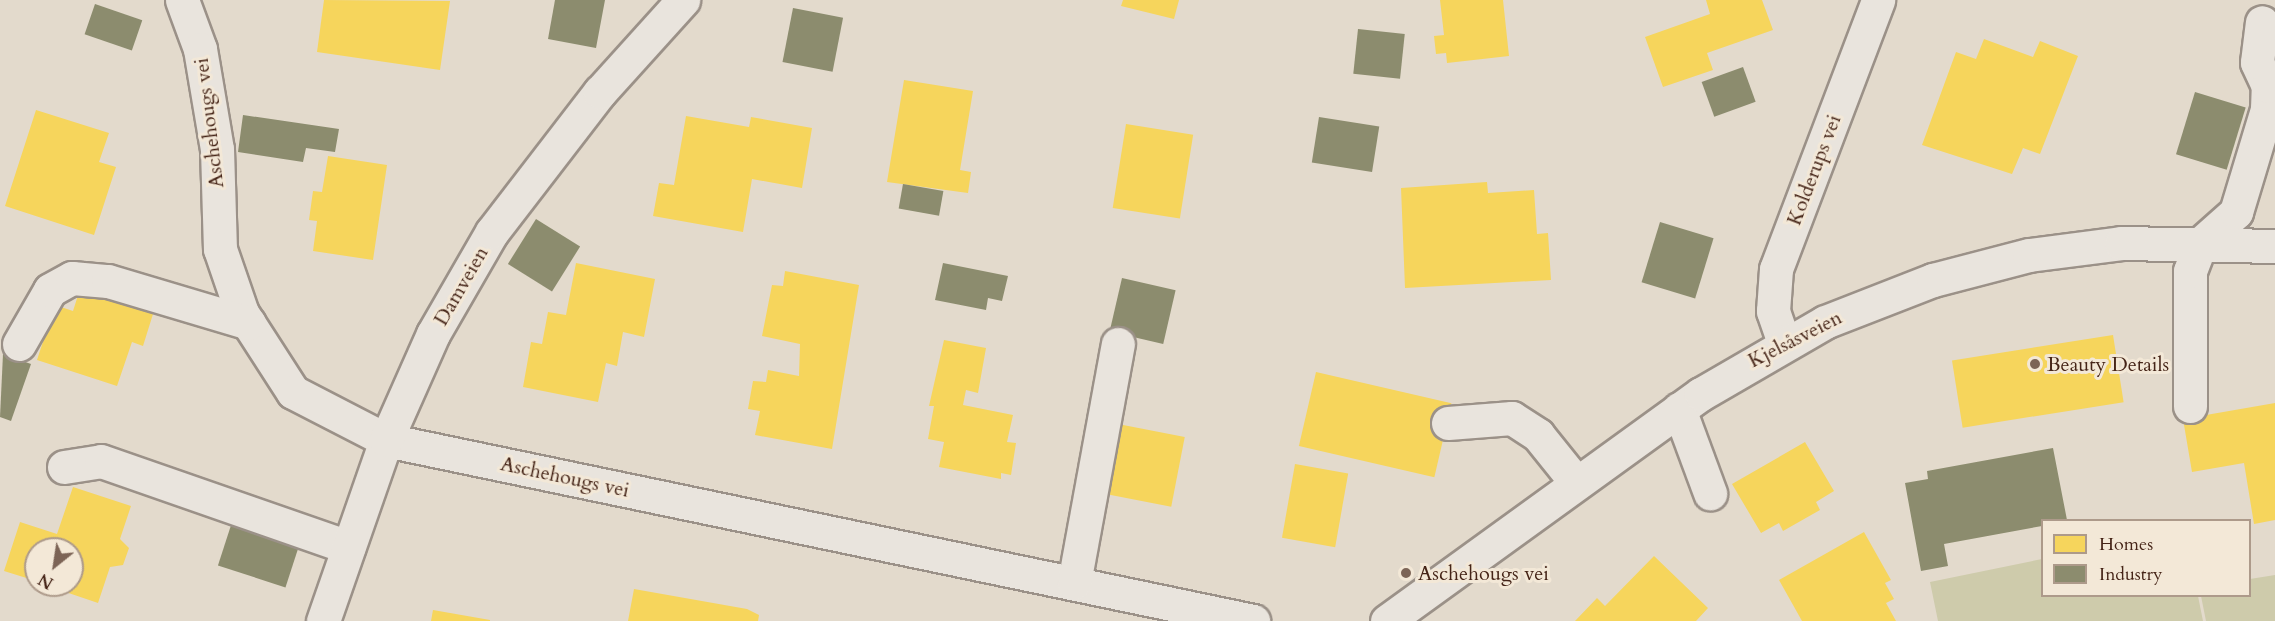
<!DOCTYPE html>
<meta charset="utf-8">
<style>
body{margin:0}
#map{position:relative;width:2275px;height:621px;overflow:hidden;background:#e3dacc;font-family:Cardo,serif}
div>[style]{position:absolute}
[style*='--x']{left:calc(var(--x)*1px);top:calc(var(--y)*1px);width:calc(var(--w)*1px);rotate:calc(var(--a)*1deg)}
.green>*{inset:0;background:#cecbab}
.homes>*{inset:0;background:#f6d55c;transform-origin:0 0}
.industry>*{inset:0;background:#8c8c6e;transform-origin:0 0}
.roads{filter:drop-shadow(2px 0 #9b9188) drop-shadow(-2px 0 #9b9188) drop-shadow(0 2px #9b9188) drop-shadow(0 -2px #9b9188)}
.minor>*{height:33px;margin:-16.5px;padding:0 16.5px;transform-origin:16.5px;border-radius:16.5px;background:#e9e4dd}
.dots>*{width:16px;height:16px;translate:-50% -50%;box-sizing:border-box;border:3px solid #f3e8d7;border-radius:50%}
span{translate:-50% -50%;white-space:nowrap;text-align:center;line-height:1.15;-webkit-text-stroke:6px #f3e8d7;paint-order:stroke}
.street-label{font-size:20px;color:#452417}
.poi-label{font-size:20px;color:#452417}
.left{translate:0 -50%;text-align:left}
.legend{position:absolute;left:2041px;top:519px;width:210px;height:78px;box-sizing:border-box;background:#f3e8d7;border:2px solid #ad9a8a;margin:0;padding:8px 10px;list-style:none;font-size:18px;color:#452417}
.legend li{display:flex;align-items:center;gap:12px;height:30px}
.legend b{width:30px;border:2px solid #ad9a8a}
.north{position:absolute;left:24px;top:537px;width:60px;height:60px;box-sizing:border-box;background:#f3e8d7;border:2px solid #ad9a8a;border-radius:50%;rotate:210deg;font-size:16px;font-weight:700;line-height:24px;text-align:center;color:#452417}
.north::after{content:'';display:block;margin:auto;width:21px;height:27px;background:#7c6456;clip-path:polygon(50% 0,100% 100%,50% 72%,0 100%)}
</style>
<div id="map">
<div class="green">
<div style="clip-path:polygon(2042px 559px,2042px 596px,2198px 596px,2203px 621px,1938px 621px,1930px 582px)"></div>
<div style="clip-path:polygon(2275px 575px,2275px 621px,2206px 621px,2201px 596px,2250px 596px,2250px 579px)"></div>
</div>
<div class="homes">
<div style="clip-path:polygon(324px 0,450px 1px,440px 70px,317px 52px)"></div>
<div style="clip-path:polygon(1123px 0,1179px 0,1174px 19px,1121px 6px)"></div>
<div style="clip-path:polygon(1440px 0,1503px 0,1509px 56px,1447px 63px,1446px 53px,1436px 54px,1434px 36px,1444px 35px)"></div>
<div style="clip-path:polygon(1706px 0,1762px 0,1773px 30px,1707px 53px,1713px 70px,1663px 87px,1645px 37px,1710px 14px)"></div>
<div style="clip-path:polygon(1984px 39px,2033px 57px,2040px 41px,2078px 56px,2040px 154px,2023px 148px,2012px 174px,1922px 145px,1956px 52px,1976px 59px)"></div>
<div style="clip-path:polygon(904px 80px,973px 91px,960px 170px,971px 172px,968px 193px,887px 182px)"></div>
<div style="clip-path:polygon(36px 110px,109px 133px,99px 162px,116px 167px,94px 235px,5px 206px)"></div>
<div style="clip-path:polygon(686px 116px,749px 127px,751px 117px,812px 128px,802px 188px,752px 179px,743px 232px,653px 216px,659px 183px,674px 185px)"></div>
<div style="left:1126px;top:124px;width:68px;height:85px;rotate:9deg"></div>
<div style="clip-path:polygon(328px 156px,387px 165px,373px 260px,313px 251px,317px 221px,309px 220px,313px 191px,322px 192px)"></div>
<div style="clip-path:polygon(1487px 182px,1488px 193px,1534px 190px,1537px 234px,1548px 233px,1551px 280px,1405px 288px,1401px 188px)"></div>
<div style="clip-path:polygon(576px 263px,655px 279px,644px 337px,623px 332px,617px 366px,606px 363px,598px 402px,523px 387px,531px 342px,542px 344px,548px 312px,566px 315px)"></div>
<div style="clip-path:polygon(785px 271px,859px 285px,832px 449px,755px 435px,760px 411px,748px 409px,753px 381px,766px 382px,768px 370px,799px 376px,800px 344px,762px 336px,772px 285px,783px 286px)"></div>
<div style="clip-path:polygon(80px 289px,153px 314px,143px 346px,132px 342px,117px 386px,37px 360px,55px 305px,73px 311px)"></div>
<div style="left:2113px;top:335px;width:68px;height:163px;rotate:81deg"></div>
<div style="clip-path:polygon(944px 340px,986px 348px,978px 393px,966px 390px,963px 405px,1013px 415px,1007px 442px,1016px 443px,1011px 475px,1001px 473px,1001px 479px,939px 467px,944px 442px,928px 439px,934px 406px,929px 406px)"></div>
<div style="left:1316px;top:372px;width:139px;height:76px;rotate:13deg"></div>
<div style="clip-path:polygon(2275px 403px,2275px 520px,2254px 524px,2244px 463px,2192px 472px,2183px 419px)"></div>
<div style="left:1118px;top:424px;width:68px;height:71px;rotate:11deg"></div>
<div style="clip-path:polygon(1805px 442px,1834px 491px,1816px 502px,1820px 510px,1783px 531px,1779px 523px,1761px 533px,1732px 484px)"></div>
<div style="left:1295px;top:464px;width:54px;height:75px;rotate:10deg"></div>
<div style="clip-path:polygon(73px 487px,131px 506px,120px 539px,129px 548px,123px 565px,110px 567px,98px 603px,45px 585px,72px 585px,72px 549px,36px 549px,36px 581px,4px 571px,20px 522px,57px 534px)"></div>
<div style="clip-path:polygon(1864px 532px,1891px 580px,1885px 583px,1894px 599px,1886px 603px,1896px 621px,1802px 621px,1779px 580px)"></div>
<div style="clip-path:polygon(1654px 556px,1708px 608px,1696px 621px,1575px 621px,1597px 598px,1605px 606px)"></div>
<div style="clip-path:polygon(634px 589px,747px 609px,759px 615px,758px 621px,628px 621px)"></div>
<div style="clip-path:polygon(433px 610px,490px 620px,490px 621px,431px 621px)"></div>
</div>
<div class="industry">
<div style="clip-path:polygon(555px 0,605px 0,596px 48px,548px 39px)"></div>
<div style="left:95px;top:4px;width:50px;height:32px;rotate:19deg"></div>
<div style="left:793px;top:8px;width:51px;height:55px;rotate:11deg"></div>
<div style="left:1358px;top:29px;width:47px;height:45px;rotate:6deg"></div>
<div style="left:1743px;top:67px;width:37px;height:44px;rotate:70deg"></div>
<div style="left:2195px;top:92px;width:53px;height:65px;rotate:17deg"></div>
<div style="clip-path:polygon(243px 115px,339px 129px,335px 152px,306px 148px,303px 162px,238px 152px)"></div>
<div style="left:1319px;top:117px;width:61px;height:46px;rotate:9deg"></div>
<div style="left:903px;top:184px;width:41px;height:25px;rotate:10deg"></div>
<div style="left:536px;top:219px;width:52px;height:53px;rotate:32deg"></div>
<div style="left:1660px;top:222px;width:56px;height:63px;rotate:17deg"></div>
<div style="clip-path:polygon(943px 263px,1008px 276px,1002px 301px,988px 298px,986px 310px,935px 300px)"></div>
<div style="left:1122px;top:278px;width:55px;height:55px;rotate:13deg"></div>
<div style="clip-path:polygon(3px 354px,31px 364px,11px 421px,0 417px)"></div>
<div style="clip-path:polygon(2053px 448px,2067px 520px,2042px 520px,2042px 526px,1944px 544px,1948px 566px,1921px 571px,1905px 483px,1928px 479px,1927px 471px)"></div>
<div style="left:234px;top:516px;width:71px;height:52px;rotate:18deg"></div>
</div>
<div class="roads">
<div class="minor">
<div style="--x:182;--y:0;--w:52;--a:69.8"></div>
<div style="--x:200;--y:49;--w:101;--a:80.4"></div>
<div style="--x:217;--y:149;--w:100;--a:88.3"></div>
<div style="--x:220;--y:249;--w:68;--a:71"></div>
<div style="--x:242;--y:313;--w:94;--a:57.2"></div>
<div style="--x:293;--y:392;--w:105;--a:27.3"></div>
<div style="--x:386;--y:440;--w:886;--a:11.79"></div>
<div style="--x:1784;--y:343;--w:34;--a:-109"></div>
<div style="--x:1773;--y:311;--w:42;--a:-85.9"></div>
<div style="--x:1776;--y:269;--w:288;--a:-69.2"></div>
<div style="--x:19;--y:344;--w:62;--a:-60.1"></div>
<div style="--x:50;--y:290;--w:25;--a:-29"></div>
<div style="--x:72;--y:278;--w:36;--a:5"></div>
<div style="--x:108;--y:281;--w:147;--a:16.6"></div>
<div style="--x:2190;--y:406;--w:135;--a:-90"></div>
<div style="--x:2190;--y:271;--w:30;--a:-69"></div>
<div style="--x:2201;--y:243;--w:47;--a:-41.5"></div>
<div style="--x:2236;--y:212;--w:108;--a:-73.2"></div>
<div style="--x:2267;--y:109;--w:23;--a:-88"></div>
<div style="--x:2268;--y:86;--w:26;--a:-115"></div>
<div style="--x:2257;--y:62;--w:40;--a:-82.9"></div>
<div style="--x:1679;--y:409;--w:90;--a:69.7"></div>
<div style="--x:1448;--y:423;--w:64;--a:-4.5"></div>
<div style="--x:1512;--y:418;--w:31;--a:33"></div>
<div style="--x:1538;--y:435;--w:59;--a:51.2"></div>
<div style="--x:64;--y:467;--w:37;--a:-9"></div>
<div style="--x:101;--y:461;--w:262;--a:19.2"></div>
<div style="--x:1074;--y:583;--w:243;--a:-79.6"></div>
<div style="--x:323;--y:621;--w:192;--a:-70.8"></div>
<div style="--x:386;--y:440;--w:116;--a:-66.1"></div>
<div style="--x:433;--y:334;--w:118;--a:-60"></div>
<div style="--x:492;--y:232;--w:177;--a:-52.4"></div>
<div style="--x:600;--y:92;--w:124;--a:-47.9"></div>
<div style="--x:1387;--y:621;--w:387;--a:-35.9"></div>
<div style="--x:1701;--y:394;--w:143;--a:-30.1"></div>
<div style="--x:1825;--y:322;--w:116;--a:-21.3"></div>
<div style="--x:1933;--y:280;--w:99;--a:-14.6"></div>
<div style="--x:2029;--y:255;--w:93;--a:-7.4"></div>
<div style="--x:2121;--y:243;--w:154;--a:1.1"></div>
</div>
</div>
<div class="dots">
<div style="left:2035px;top:364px;background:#7c6456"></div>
<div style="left:1406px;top:573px;background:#7c6456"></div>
</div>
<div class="street-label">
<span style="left:209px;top:123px;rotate:-97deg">Aschehougs vei</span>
<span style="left:1814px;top:170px;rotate:-69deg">Kolderups vei</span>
<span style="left:461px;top:286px;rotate:-60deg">Damveien</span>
<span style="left:1795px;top:339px;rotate:-27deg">Kjelsåsveien</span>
<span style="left:565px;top:477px;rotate:12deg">Aschehougs vei</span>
</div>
<div class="poi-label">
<span class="left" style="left:2047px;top:364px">Beauty Details</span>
<span class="left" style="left:1418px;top:573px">Aschehougs vei</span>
</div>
<ul class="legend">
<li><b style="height:16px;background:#f6d55c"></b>Homes</li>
<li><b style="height:16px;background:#8c8c6e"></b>Industry</li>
</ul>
<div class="north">N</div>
</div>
